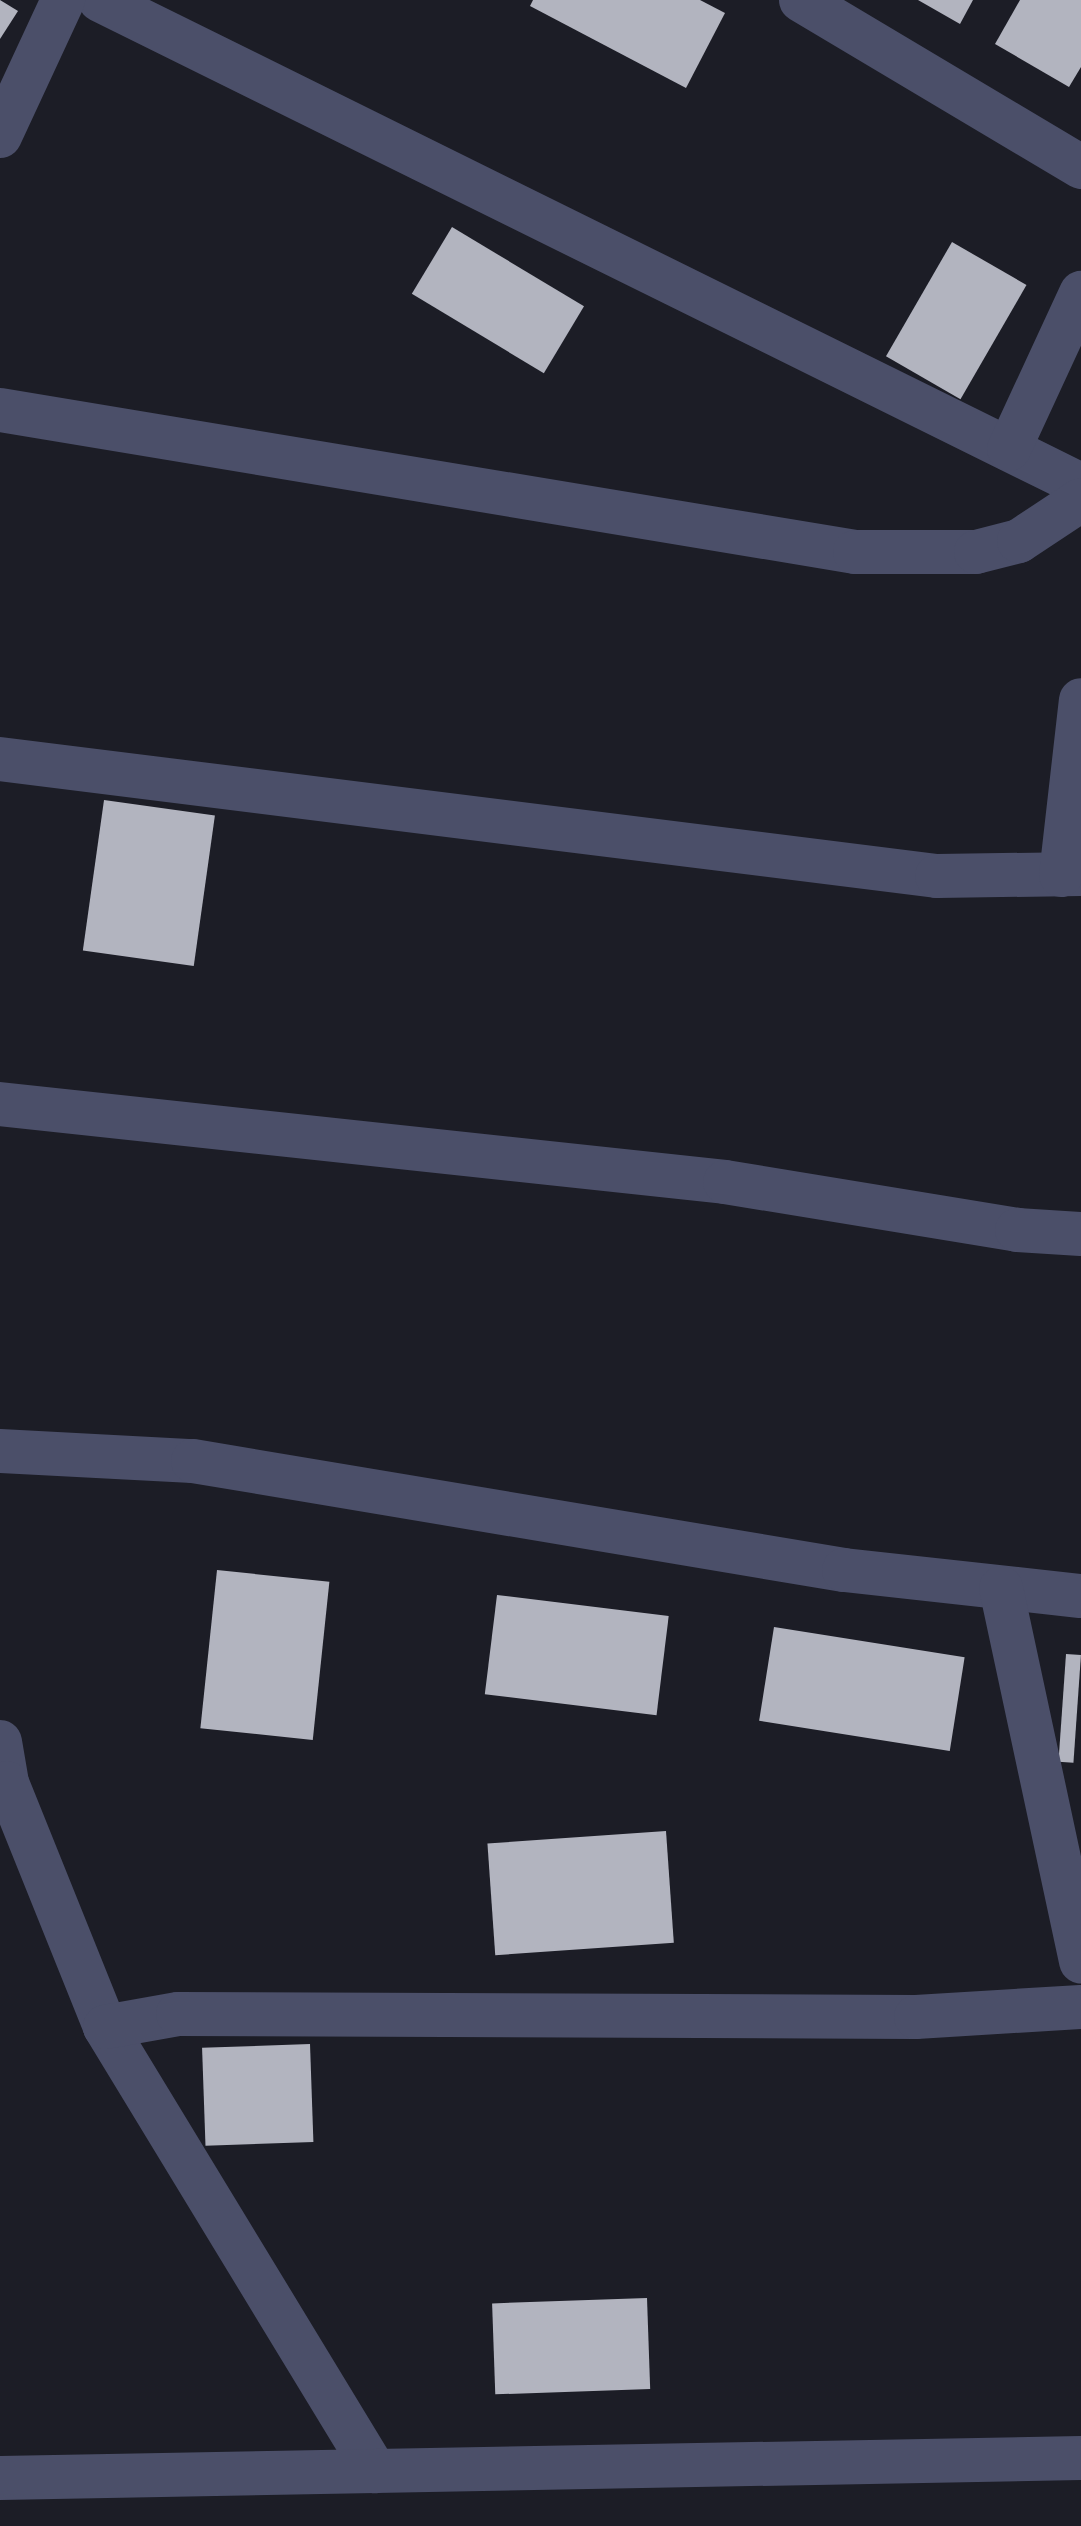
<!DOCTYPE html>
<style>
body{margin:0}
#map{position:relative;width:1081px;height:2526px;overflow:hidden;background:#1c1d26;font-family:Raleway,sans-serif}
div>[style]{position:absolute}
[style*='--x']{left:calc(var(--x)*1px);top:calc(var(--y)*1px);width:calc(var(--w)*1px);rotate:calc(var(--a)*1deg)}
.building>*{inset:0;background:#b2b4bf;transform-origin:0 0}
.minor>*{height:44px;margin:-22px;padding:0 22px;transform-origin:22px;border-radius:22px;background:#4b4f69}
span{translate:-50% -50%;white-space:nowrap;text-align:center;line-height:1.15;-webkit-text-stroke:8px #1c1d26;paint-order:stroke}
</style>
<div id="map">
<div class="building">
<div style="clip-path:polygon(0 0,18px 11px,0 39px)"></div>
<div style="clip-path:polygon(533px 0,700px 0,725px 13px,686px 88px,530px 6px)"></div>
<div style="clip-path:polygon(918px 0,973px 0,960px 24px)"></div>
<div style="clip-path:polygon(1020px 0,1081px 0,1081px 67px,1069px 87px,995px 44px)"></div>
<div style="left:452px;top:227px;width:154px;height:78px;rotate:31deg"></div>
<div style="left:952px;top:242px;width:86px;height:132px;rotate:30deg"></div>
<div style="left:104px;top:800px;width:112px;height:152px;rotate:8deg"></div>
<div style="left:217px;top:1570px;width:113px;height:159px;rotate:6deg"></div>
<div style="left:497px;top:1595px;width:173px;height:100px;rotate:7deg"></div>
<div style="left:774px;top:1627px;width:193px;height:95px;rotate:9deg"></div>
<div style="left:1066px;top:1654px;width:15px;height:108px;rotate:4deg"></div>
<div style="left:666px;top:1831px;width:112px;height:179px;rotate:86deg"></div>
<div style="left:310px;top:2044px;width:98px;height:108px;rotate:88deg"></div>
<div style="left:647px;top:2298px;width:91px;height:155px;rotate:88deg"></div>
</div>
<div class="minor">
<div style="--x:100;--y:0;--w:1094;--a:26.31"></div>
<div style="--x:801;--y:0;--w:326;--a:30.8"></div>
<div style="--x:0;--y:136;--w:150;--a:-65.1"></div>
<div style="--x:0;--y:410;--w:867;--a:9.43"></div>
<div style="--x:855;--y:552;--w:121;--a:0"></div>
<div style="--x:976;--y:552;--w:44;--a:-14.3"></div>
<div style="--x:1019;--y:541;--w:74;--a:-33.5"></div>
<div style="--x:1009;--y:449;--w:172;--a:-65.2"></div>
<div style="--x:0;--y:759;--w:944;--a:7.12"></div>
<div style="--x:937;--y:876;--w:144;--a:-0.8"></div>
<div style="--x:1061;--y:875;--w:176;--a:-83.5"></div>
<div style="--x:0;--y:1104;--w:729;--a:6.14"></div>
<div style="--x:725;--y:1182;--w:296;--a:9.3"></div>
<div style="--x:1017;--y:1230;--w:64;--a:3.6"></div>
<div style="--x:0;--y:1451;--w:193;--a:3"></div>
<div style="--x:193;--y:1461;--w:660;--a:9.51"></div>
<div style="--x:844;--y:1570;--w:238;--a:6.3"></div>
<div style="--x:1001;--y:1588;--w:382;--a:77.9"></div>
<div style="--x:0;--y:1742;--w:42;--a:80.3"></div>
<div style="--x:7;--y:1783;--w:263;--a:68.1"></div>
<div style="--x:105;--y:2027;--w:520;--a:58.7"></div>
<div style="--x:105;--y:2027;--w:74;--a:-10.1"></div>
<div style="--x:178;--y:2014;--w:738;--a:0.23"></div>
<div style="--x:916;--y:2017;--w:165;--a:-3.5"></div>
<div style="--x:0;--y:2478;--w:1081;--a:-1.06"></div>
</div>
</div>
